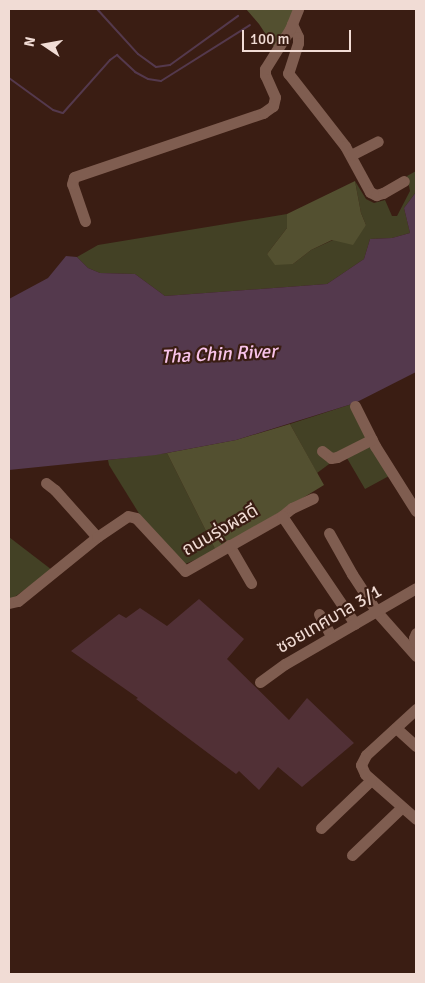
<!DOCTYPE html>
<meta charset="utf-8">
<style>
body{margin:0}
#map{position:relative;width:425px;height:983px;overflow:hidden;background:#3a1d13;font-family:Signika,"Noto Sans Thai",sans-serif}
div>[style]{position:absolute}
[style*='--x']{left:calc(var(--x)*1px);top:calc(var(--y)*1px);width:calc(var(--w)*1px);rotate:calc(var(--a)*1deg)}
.green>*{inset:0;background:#434125}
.forest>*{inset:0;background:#535030}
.water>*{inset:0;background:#54394d}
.stream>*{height:2px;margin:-1px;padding:0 1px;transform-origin:1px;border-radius:1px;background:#54394d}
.building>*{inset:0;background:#513036}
.minor>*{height:11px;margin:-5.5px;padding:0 5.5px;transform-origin:5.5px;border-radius:5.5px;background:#7f5d50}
span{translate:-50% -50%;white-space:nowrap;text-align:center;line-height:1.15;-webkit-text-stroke:4.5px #3a1d13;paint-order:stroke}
.street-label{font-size:18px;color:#f1dcd5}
.water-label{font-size:19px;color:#f8c3e9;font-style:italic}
.frame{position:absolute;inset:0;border:10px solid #f1dcd5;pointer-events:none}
.north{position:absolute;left:20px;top:20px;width:50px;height:50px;-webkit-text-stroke:4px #3a1d13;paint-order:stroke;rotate:282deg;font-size:14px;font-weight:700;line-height:20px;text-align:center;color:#f1dcd5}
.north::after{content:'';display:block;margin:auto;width:18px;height:22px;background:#f1dcd5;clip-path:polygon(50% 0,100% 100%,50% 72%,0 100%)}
.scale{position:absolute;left:242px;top:30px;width:109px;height:22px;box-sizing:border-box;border:2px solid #f1dcd5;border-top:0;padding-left:6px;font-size:15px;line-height:18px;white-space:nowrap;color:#f1dcd5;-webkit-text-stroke:4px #3a1d13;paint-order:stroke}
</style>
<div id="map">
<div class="green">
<div style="clip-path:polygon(416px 171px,416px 192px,404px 208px,410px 233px,392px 238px,370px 239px,364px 259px,327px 284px,165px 296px,135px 274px,100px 273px,88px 268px,77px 257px,98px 245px,287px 214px,287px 228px,267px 254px,293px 264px,311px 250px,366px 225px,361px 213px,355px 181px,366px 199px,374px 203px,385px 200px,392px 216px,397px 216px,410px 191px,407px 176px)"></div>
<div style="clip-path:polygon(355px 403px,389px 476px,365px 489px,344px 453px,317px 473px,290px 424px)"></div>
<div style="clip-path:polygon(167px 453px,216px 551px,183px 565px,140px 515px,109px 465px,108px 460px)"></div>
<div style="clip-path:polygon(9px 537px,52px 570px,9px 601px)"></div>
</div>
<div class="forest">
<div style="clip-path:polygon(246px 9px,298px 9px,280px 56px,259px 24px)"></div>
<div style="clip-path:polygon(355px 181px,361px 213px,366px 225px,353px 245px,332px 240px,311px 250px,293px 264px,275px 265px,267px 254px,287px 228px,287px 214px)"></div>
<div style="clip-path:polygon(290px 424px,324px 485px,216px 551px,167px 453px,236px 440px)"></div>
</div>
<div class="water">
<div style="clip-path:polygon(416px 192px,416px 372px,355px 403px,236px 440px,156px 455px,9px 470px,9px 299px,48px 278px,66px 256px,77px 257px,88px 268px,100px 273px,135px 274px,165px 296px,327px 284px,364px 259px,370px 239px,392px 238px,410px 233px,404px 208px)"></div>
</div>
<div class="stream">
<div style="--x:97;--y:9;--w:61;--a:47.7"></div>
<div style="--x:138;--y:54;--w:22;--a:36"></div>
<div style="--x:156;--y:67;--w:14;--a:-8"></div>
<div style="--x:170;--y:65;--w:84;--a:-35.8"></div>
<div style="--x:9;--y:78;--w:54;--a:36"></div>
<div style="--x:53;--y:110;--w:10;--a:17"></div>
<div style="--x:63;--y:113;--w:71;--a:-48.4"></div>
<div style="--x:110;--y:60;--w:9;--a:-36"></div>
<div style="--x:117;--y:55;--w:25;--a:43"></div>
<div style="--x:135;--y:72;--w:15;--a:28"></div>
<div style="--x:148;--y:79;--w:13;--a:9"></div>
<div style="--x:161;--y:81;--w:105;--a:-32.2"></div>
</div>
<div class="building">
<div style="clip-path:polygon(199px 599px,244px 639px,227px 659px,289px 720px,307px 698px,354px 743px,302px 787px,278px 767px,259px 790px,239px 771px,236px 774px,136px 699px,138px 698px,71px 651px,119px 614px,126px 618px,140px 608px,167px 626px)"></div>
</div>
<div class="minor">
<div style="--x:292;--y:24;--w:14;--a:65"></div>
<div style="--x:298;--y:37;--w:6;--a:90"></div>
<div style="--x:298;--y:43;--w:32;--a:108"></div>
<div style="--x:288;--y:73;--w:93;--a:52"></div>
<div style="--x:345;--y:146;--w:52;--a:61.5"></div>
<div style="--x:370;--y:192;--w:7;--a:27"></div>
<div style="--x:376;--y:195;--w:7;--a:-16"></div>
<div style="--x:383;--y:193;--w:24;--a:-30"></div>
<div style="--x:351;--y:155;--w:30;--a:-27"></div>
<div style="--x:85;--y:221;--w:39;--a:-109"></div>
<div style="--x:72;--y:184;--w:7;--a:-74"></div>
<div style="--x:74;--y:177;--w:200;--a:-18.7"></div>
<div style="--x:263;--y:113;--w:12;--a:-35"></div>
<div style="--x:273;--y:106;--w:9;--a:-77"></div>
<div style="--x:275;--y:97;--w:24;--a:-114"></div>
<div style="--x:265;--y:75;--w:6;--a:-90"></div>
<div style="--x:265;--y:69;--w:47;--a:-58"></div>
<div style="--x:290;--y:29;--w:22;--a:-68"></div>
<div style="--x:355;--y:406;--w:45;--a:63.4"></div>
<div style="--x:375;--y:446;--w:77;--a:57.8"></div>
<div style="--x:322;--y:451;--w:11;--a:38"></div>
<div style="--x:331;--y:458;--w:6;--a:-9"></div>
<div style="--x:337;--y:457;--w:39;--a:-27"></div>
<div style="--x:46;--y:483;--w:11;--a:38"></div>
<div style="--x:55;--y:490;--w:63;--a:48.2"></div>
<div style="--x:282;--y:516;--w:13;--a:-39"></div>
<div style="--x:292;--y:508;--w:23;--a:-25"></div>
<div style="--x:329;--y:533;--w:47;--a:60.7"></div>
<div style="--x:352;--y:574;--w:45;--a:56.7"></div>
<div style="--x:377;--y:612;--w:59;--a:48.4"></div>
<div style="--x:229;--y:545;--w:44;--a:59.9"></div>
<div style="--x:9;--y:603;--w:9;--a:-13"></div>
<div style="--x:18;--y:601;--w:102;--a:-39"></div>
<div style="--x:97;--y:537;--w:37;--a:-34"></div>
<div style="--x:128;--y:516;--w:8;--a:14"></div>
<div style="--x:136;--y:518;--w:72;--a:47.2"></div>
<div style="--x:185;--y:571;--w:112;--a:-29.6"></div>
<div style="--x:282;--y:516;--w:130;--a:55.9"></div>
<div style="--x:319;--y:614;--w:26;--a:61"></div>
<div style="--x:416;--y:633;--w:5;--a:112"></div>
<div style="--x:414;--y:638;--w:5;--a:68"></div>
<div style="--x:260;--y:682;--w:31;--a:-36"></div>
<div style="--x:285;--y:664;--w:151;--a:-30.1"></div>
<div style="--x:416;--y:709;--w:68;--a:137.4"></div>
<div style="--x:366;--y:755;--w:11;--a:117"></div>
<div style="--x:361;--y:765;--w:10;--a:66"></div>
<div style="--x:365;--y:774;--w:68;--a:41.4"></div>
<div style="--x:396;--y:728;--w:27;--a:42"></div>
<div style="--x:321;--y:828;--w:69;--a:-43.8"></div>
<div style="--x:352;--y:855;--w:69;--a:-43.8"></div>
</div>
<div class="street-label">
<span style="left:220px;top:530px;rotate:-30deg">ถนนรุ่งผลดี</span>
<span style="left:329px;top:619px;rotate:-30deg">ซอยเทศบาล 3/1</span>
</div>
<div class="water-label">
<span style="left:219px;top:355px;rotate:-3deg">Tha Chin River</span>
</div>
<div class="frame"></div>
<div class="north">N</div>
<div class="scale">100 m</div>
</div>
